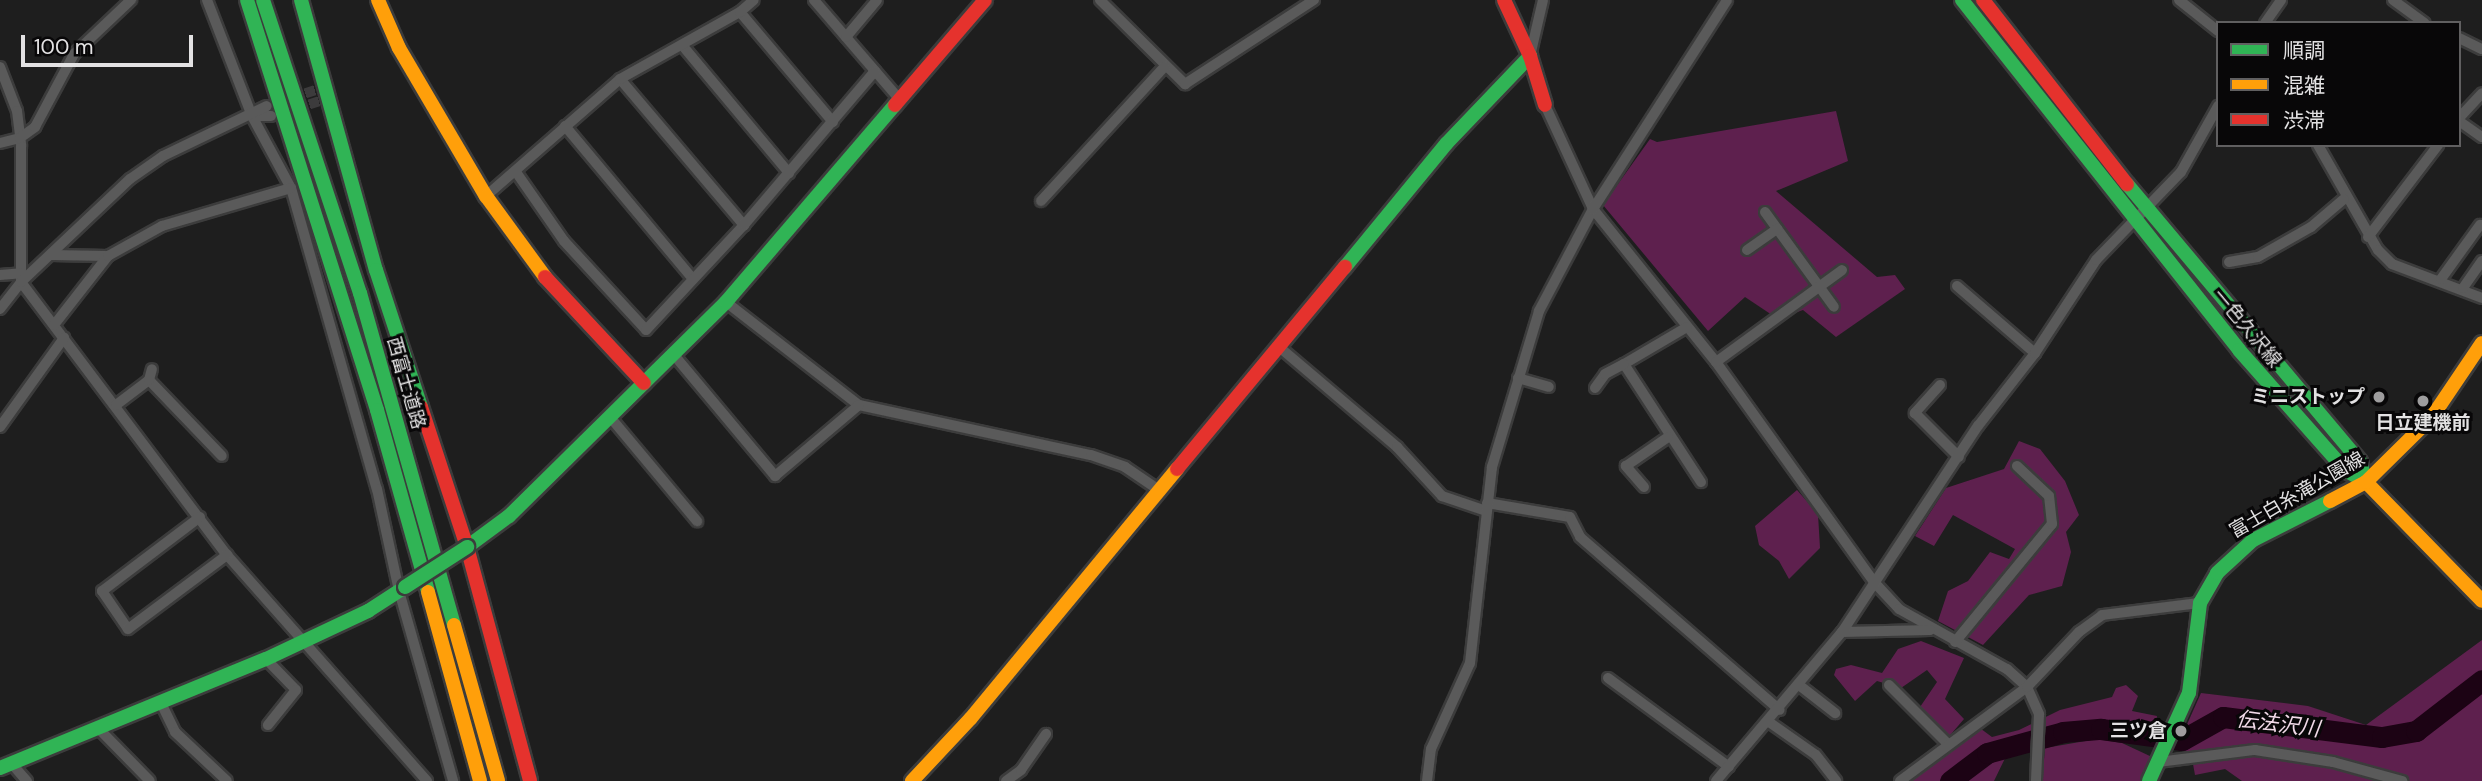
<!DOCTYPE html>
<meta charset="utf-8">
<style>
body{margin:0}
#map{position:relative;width:2482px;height:781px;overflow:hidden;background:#1e1e1e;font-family:"DM Sans","Noto Sans JP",sans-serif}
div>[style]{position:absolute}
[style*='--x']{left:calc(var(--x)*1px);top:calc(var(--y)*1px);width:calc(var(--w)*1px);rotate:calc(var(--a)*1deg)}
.green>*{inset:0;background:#5e204e}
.river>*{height:21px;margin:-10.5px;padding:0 10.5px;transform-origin:10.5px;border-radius:10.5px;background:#1c0314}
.street-tunnel>*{height:10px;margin-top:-5px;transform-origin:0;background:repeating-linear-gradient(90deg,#3c3b3c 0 10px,transparent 0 15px)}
.roads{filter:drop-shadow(2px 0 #3c3c3c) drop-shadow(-2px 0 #3c3c3c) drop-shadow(0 2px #3c3c3c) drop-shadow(0 -2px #3c3c3c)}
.street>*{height:10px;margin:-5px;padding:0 5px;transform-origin:5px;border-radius:5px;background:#5a5a5a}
.fast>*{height:14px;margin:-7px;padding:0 7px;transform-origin:7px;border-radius:7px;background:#30b455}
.slow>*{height:14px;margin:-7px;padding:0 7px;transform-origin:7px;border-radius:7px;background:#ff9f0a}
.jam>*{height:14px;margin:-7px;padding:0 7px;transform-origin:7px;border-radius:7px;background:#e5322d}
.bridges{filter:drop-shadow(2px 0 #3c3c3c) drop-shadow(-2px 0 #3c3c3c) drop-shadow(0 2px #3c3c3c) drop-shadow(0 -2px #3c3c3c)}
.fast-bridge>*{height:14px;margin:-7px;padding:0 7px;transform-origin:7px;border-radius:7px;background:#30b455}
.dots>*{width:19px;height:19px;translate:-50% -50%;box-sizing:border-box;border:4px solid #080708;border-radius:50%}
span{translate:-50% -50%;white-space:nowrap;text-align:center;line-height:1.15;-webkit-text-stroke:6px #080708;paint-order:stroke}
.street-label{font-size:19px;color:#e3e2e3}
.poi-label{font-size:19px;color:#e3e2e3;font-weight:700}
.right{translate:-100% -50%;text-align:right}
.water-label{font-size:21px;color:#f1dae8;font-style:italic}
.legend{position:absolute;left:2216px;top:21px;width:245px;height:126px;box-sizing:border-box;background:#080708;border:2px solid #605f60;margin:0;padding:9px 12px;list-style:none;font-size:21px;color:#e3e2e3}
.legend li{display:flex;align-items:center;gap:14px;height:35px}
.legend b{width:35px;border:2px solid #605f60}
.scale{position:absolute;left:21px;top:35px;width:172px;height:32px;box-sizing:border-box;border:4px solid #e3e2e3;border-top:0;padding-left:9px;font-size:21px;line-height:24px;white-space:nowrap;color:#e3e2e3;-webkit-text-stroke:5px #080708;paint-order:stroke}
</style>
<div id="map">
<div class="green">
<div style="clip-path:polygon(1836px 111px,1848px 161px,1776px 191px,1877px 277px,1895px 275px,1905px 289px,1836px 337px,1803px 310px,1778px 319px,1745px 297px,1708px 331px,1603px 205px,1650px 139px,1657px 142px)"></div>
<div style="clip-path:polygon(2019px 441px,2040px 449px,2065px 481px,2079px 515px,2066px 532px,2071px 552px,2062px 586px,2029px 595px,1983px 645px,1938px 621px,1948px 591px,1968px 581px,1990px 552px,2009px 559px,2015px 549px,1953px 515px,1934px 546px,1915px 536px,1946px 488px,2004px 469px)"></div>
<div style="clip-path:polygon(1797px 490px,1818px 514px,1820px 548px,1789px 579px,1779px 561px,1759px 545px,1755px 526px)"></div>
<div style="clip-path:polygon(2482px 640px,2482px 781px,2242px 781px,2225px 769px,2195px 775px,2191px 753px,2176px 749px,2201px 693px,2308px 706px,2366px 725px)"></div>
<div style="clip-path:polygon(1921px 641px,1964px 658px,1945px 699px,1964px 719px,1946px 740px,1918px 710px,1937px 682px,1927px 670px,1901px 688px,1877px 681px,1855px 701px,1834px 675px,1836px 669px,1851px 665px,1882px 673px,1898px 649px)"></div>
<div style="clip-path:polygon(2126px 685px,2138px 696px,2132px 711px,2157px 716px,2153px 743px,2104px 725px,2011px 746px,1994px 781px,1906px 781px,1973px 723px,1992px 737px,2019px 730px,2060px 710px,2112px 697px,2116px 688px)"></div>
<div style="clip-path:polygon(2097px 739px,2122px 743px,2152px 757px,2141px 781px,2042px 781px,2045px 748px)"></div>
</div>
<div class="river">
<div style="--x:1950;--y:781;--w:46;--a:-37.1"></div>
<div style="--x:1987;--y:753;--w:79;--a:-15.4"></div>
<div style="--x:2063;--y:732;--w:38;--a:-5"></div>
<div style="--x:2101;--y:729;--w:82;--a:7.7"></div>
<div style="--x:2182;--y:740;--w:47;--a:-29.3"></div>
<div style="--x:2223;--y:717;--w:160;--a:7.2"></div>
<div style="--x:2382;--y:737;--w:35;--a:-10"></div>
<div style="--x:2416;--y:731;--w:83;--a:-37.7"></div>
</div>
<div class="street-tunnel">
<div style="--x:291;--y:98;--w:36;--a:-18"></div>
<div style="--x:295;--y:109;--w:35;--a:-18"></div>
</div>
<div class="roads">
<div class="street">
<div style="--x:207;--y:0;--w:124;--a:68.8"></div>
<div style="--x:252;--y:116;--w:82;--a:61.6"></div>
<div style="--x:291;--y:188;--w:313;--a:74.1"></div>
<div style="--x:377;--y:489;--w:104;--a:77.8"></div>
<div style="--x:399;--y:591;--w:198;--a:74.1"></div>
<div style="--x:814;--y:0;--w:132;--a:49.3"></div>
<div style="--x:1100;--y:0;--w:120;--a:44.7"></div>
<div style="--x:1185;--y:84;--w:154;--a:-33.1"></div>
<div style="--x:2179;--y:0;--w:50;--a:38.5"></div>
<div style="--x:2393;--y:0;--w:39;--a:36"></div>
<div style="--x:740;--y:12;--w:144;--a:49.8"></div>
<div style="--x:2265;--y:23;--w:28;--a:-55"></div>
<div style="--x:846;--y:37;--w:48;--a:-50"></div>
<div style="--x:2459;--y:38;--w:25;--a:26"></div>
<div style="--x:682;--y:45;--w:167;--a:50.1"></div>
<div style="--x:1530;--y:56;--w:57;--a:-76.9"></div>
<div style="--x:0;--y:67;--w:47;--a:68.9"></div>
<div style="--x:17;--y:111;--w:35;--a:83"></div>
<div style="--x:21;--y:146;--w:136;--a:90"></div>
<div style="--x:21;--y:282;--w:342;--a:53"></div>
<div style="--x:227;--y:555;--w:302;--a:48.5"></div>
<div style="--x:620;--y:79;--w:192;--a:49.7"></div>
<div style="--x:1545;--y:105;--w:115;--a:65.2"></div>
<div style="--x:1593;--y:209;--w:196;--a:51.2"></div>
<div style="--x:1716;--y:362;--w:271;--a:54.3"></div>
<div style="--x:1874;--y:582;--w:37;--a:47"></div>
<div style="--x:1899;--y:609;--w:124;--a:29.1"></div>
<div style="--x:2007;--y:669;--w:27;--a:42"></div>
<div style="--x:2027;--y:687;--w:30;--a:66"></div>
<div style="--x:2039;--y:714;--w:67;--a:92.6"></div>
<div style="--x:253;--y:116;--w:18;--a:0"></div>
<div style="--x:2459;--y:118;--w:34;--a:-47"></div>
<div style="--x:2459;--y:121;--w:28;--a:35"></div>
<div style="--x:565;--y:126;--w:199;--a:50.1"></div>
<div style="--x:0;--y:143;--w:21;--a:-14"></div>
<div style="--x:20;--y:138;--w:19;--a:-36"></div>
<div style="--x:35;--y:127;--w:83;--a:-61.9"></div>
<div style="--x:74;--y:54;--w:79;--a:-43.5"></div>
<div style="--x:2318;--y:145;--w:121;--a:60.3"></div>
<div style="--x:2378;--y:250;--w:20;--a:45"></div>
<div style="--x:2392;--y:264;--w:96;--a:20.7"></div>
<div style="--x:516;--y:172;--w:84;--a:55.2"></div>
<div style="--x:564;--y:241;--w:121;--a:47.3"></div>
<div style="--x:646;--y:330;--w:144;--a:-47"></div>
<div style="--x:744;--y:225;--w:202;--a:-49.6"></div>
<div style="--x:486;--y:196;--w:178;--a:-41.1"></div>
<div style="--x:620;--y:79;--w:137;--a:-29.2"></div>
<div style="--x:740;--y:12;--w:18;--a:-41"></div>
<div style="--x:1041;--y:201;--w:183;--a:-47.4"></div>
<div style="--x:1765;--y:212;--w:117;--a:54"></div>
<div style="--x:2368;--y:237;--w:116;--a:-52.7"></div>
<div style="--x:1747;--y:250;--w:37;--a:-35"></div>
<div style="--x:51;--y:255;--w:57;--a:1"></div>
<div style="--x:2229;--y:262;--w:29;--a:-10"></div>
<div style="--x:2258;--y:257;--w:61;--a:-29.5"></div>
<div style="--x:2311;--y:227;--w:43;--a:-40.3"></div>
<div style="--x:0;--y:275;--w:21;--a:-5"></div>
<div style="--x:2441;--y:279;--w:67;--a:-54.2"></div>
<div style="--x:1957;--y:286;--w:103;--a:40.7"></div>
<div style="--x:2463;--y:288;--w:33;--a:-55"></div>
<div style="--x:726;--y:302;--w:168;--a:37.8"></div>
<div style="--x:859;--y:405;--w:237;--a:12.2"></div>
<div style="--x:1091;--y:455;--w:36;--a:19"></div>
<div style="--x:1125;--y:467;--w:41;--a:34.1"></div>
<div style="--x:0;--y:309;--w:34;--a:-52"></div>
<div style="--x:21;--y:282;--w:150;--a:-43.4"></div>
<div style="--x:130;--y:179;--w:40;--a:-34.9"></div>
<div style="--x:163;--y:156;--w:115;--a:-25.7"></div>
<div style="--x:54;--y:325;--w:88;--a:-52"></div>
<div style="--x:108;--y:256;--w:62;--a:-29.1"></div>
<div style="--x:162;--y:226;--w:134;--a:-16.4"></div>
<div style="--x:1687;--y:327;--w:73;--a:149.6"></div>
<div style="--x:1624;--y:364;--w:141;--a:56.9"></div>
<div style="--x:1278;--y:346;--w:156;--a:40.3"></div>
<div style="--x:1397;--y:447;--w:67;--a:47.4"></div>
<div style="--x:1442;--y:496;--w:46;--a:18.8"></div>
<div style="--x:674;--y:355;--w:158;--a:50.1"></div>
<div style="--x:775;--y:476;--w:110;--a:-40.2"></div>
<div style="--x:1716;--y:362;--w:156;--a:-36.1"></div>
<div style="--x:1518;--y:378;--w:32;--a:16"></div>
<div style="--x:149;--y:380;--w:105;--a:46.2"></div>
<div style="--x:1940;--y:385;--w:38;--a:132"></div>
<div style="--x:1915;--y:413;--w:62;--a:45"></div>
<div style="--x:1595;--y:388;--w:17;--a:-54"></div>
<div style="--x:1605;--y:374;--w:21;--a:-28"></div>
<div style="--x:116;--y:405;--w:41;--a:-37.1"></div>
<div style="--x:149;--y:380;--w:11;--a:-75"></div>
<div style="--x:610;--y:417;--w:136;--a:50.1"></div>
<div style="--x:0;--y:427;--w:110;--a:-54.3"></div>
<div style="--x:1644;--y:487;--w:28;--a:-131"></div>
<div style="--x:1626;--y:466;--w:51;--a:-34.6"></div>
<div style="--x:1487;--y:503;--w:84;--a:9.6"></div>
<div style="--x:1570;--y:517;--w:22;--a:63"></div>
<div style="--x:1580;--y:537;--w:264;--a:40.9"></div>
<div style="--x:200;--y:517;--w:123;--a:142.9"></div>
<div style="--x:102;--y:591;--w:46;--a:55.6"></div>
<div style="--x:128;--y:629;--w:124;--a:-36.8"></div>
<div style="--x:1842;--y:632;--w:88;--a:-1.3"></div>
<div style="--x:1955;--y:642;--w:153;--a:-50.6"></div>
<div style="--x:2052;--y:524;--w:28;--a:-96"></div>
<div style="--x:2049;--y:496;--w:44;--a:-136.8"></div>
<div style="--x:266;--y:659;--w:43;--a:45.9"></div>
<div style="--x:296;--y:690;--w:45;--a:128.7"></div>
<div style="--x:1608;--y:678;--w:150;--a:36.3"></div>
<div style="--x:1799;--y:685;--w:46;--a:37.9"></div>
<div style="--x:1889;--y:685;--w:82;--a:45"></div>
<div style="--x:162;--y:705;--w:30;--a:64"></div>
<div style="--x:175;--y:732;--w:71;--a:43.3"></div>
<div style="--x:1769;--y:722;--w:57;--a:35.1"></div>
<div style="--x:1816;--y:755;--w:33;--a:52"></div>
<div style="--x:100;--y:730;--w:71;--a:45.6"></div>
<div style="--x:2158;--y:762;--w:98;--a:-7.1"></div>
<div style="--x:2255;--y:750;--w:79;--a:8.7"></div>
<div style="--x:2333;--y:762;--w:72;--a:15.4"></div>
<div style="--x:12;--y:764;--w:23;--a:49"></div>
<div style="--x:1006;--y:781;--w:19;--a:-36"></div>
<div style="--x:1021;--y:770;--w:44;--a:-55.2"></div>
<div style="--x:1427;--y:781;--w:32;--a:-83"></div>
<div style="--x:1431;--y:749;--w:94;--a:-65.6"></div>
<div style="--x:1470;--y:663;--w:197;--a:-83.6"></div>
<div style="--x:1492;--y:467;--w:163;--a:-73.2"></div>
<div style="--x:1539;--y:311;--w:115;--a:-62.1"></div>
<div style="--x:1593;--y:209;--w:248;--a:-57.3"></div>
<div style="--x:1716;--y:781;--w:195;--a:-49.8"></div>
<div style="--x:1842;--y:632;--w:247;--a:-56.6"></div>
<div style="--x:1978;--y:426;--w:93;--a:-52"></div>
<div style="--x:2035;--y:353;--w:111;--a:-56.7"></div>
<div style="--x:2096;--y:260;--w:122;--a:-46"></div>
<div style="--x:2181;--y:172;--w:76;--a:-60.7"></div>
<div style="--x:1900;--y:781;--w:158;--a:-36.5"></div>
<div style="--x:2027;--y:687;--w:76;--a:-46.6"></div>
<div style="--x:2079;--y:632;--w:29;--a:-36"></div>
<div style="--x:2102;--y:615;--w:99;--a:-7"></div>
</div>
<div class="fast">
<div style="--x:247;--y:0;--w:430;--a:72.4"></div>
<div style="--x:377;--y:410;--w:189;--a:74.3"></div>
<div style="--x:263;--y:0;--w:309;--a:71.7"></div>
<div style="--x:360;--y:293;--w:345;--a:74.2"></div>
<div style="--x:301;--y:0;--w:280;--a:74.5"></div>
<div style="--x:376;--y:270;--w:144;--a:71.8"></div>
<div style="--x:1962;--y:0;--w:446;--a:51.6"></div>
<div style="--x:2239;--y:350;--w:160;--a:48.5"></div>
<div style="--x:2345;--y:470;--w:24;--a:30"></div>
<div style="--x:2127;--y:184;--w:363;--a:50"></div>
<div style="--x:2360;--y:462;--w:21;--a:73"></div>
<div style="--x:1345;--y:267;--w:159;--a:-50.6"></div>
<div style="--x:1446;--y:144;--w:122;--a:-46.3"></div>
<div style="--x:467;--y:547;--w:52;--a:-36.4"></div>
<div style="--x:509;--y:516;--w:305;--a:-44.6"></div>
<div style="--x:726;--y:302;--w:260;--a:-49.4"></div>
<div style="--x:0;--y:768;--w:287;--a:-22.3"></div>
<div style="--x:266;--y:659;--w:113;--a:-25.2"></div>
<div style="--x:368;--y:611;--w:44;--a:-33"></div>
<div style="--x:2149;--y:781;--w:97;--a:-65.6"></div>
<div style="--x:2189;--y:693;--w:91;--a:-83"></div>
<div style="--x:2200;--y:603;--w:34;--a:-60"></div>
<div style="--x:2217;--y:573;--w:49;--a:-42.5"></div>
<div style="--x:2253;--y:540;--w:86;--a:-26.9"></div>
</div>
<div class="slow">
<div style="--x:378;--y:0;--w:52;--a:66.4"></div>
<div style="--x:399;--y:48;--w:172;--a:59.6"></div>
<div style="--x:486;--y:196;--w:100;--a:53.9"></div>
<div style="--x:2366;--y:482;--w:166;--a:45.7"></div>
<div style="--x:2330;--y:501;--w:41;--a:-27.8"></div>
<div style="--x:2366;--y:482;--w:93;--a:-44.6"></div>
<div style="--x:2432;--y:417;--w:89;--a:-56"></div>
<div style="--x:428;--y:592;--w:196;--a:74.6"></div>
<div style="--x:454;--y:625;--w:162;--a:74.2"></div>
<div style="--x:912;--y:781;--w:86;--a:-46.9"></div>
<div style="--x:971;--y:718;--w:323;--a:-50.4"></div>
</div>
<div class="jam">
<div style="--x:1504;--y:0;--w:62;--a:65.1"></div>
<div style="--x:1530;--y:56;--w:51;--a:73"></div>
<div style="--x:1983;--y:0;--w:234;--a:52"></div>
<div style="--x:895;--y:105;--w:138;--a:-49.4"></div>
<div style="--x:545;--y:277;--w:145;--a:47"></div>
<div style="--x:421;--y:407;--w:147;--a:71.8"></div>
<div style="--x:467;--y:547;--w:242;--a:74.9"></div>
<div style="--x:1177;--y:469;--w:263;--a:-50.3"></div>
</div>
</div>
<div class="bridges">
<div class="fast-bridge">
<div style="--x:405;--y:587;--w:74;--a:-32.8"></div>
</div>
</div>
<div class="dots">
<div style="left:2379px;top:397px;background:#9e9d9e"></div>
<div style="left:2423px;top:401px;background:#9e9d9e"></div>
<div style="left:2181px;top:731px;background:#9e9d9e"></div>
</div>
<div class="street-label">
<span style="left:2247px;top:328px;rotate:50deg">一色久沢線</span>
<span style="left:406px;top:383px;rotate:74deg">西富士道路</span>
<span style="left:2297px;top:495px;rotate:-30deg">富士白糸滝公園線</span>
</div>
<div class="poi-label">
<span class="right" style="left:2365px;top:397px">ミニストップ</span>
<span style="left:2423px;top:423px">日立建機前</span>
<span class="right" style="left:2167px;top:731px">三ツ倉</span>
</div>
<div class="water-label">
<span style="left:2278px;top:724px;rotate:7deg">伝法沢川</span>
</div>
<ul class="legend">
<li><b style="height:9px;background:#30b455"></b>順調</li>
<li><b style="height:9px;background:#ff9f0a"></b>混雑</li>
<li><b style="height:9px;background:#e5322d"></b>渋滞</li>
</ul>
<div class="scale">100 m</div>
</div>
